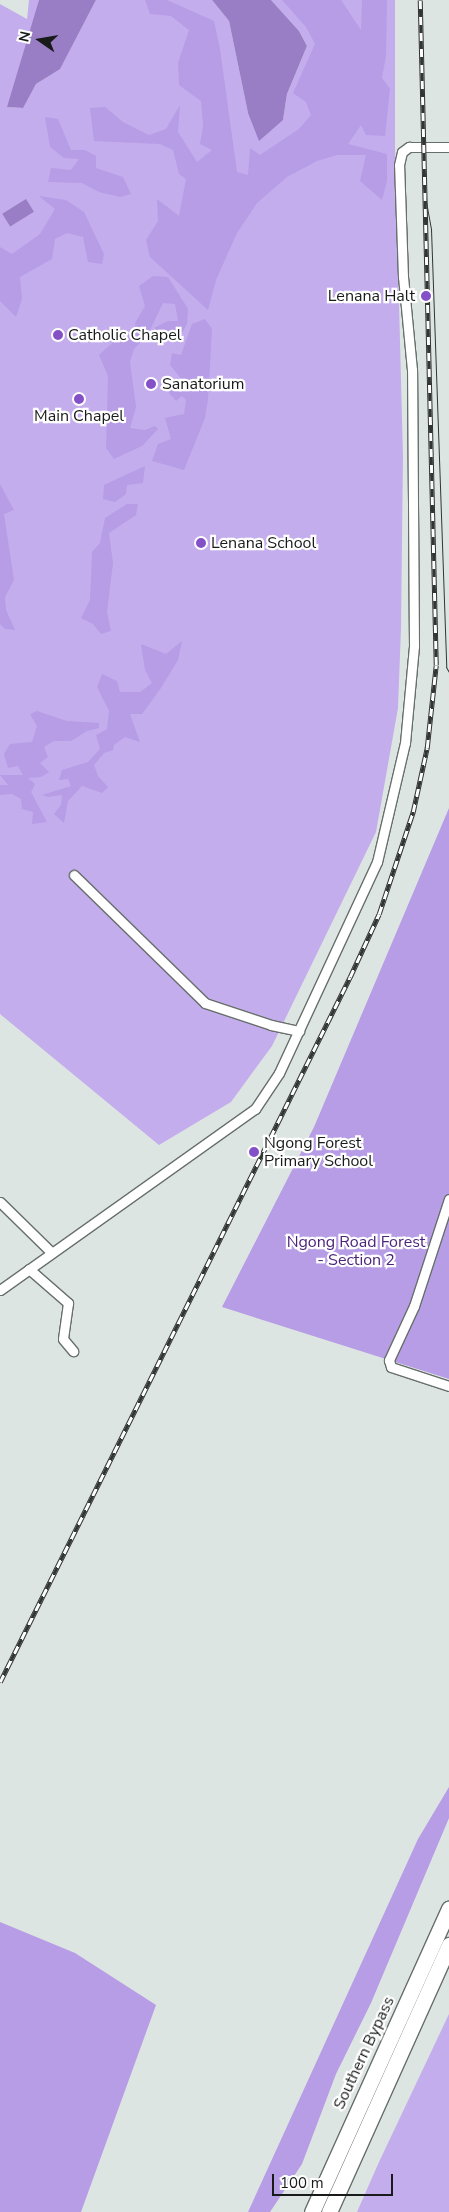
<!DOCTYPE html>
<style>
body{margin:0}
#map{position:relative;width:449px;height:2212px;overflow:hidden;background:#dde5e2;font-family:"Nunito Sans",sans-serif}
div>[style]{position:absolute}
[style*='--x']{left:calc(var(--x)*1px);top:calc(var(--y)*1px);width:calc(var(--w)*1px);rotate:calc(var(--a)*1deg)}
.green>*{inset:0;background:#c4aded}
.forest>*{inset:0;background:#b79ce6}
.water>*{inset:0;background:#997ec6;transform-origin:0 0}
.roads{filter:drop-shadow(1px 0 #676f6c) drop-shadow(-1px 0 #676f6c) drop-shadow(0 1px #676f6c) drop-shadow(0 -1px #676f6c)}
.street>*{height:9px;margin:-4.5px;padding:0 4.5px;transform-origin:4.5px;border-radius:4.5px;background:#fff}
.highway>*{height:15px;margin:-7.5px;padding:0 7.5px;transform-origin:7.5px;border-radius:7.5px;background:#fff}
.tram>*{height:1px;margin:-0.5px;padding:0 0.5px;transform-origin:0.5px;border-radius:0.5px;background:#313534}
.rail>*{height:4.5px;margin-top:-2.25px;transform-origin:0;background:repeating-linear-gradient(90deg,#fff 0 8px,#313534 0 16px);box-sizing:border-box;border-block:1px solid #313534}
.dots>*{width:14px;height:14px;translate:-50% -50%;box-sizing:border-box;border:2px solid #fff;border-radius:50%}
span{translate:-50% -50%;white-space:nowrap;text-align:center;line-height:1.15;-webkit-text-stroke:4.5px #fff;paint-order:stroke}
.poi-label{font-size:16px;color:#181b1a}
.right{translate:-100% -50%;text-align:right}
.left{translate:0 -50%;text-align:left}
.park-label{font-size:16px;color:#4c247a}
.street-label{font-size:16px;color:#181b1a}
.north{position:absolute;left:15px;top:15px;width:50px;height:50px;-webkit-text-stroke:4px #fff;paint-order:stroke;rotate:283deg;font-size:14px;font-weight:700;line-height:20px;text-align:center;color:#181b1a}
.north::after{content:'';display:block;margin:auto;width:18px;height:22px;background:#181b1a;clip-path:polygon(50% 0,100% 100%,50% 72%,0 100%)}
.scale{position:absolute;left:272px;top:2174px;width:121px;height:22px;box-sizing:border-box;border:2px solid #181b1a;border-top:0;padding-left:6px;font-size:15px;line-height:18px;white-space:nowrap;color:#181b1a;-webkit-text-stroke:4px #fff;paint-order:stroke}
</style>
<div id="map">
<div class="green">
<div style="clip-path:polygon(29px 0,39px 0,37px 14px,8px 107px,22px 108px,36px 84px,60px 68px,96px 0,212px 0,229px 21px,248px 113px,283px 120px,287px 94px,307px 46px,299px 31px,271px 0,395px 0,395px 147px,403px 457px,401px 629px,398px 708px,376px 832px,272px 1046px,231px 1102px,159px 1145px,0 1014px,0 4px,27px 19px)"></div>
<div style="clip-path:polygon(449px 2014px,449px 2212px,357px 2212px,379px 2162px)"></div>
</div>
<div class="forest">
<div style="clip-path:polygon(145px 0,167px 0,214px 21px,220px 49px,237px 172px,248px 175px,250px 148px,260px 155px,299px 129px,311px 115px,306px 102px,293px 93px,315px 44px,306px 27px,282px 0,341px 0,361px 30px,362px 0,387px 0,386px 56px,382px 78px,390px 89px,385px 136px,366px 135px,361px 125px,348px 144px,387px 154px,387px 181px,382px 200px,360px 181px,366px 155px,337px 155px,317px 161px,287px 177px,257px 203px,237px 233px,216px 280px,208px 310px,150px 257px,146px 240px,158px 221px,157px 199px,179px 216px,186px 179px,179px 174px,173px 150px,160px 144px,94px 141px,90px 108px,105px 107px,123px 122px,149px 135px,166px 129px,180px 105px,178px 132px,197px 162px,212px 150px,200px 144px,203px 126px,201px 101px,179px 85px,178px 63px,189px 30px,171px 16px,150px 14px)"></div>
<div style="clip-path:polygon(45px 117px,58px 119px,71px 150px,85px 150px,96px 156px,96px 168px,123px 177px,131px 194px,120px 197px,99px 192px,82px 183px,48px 182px,51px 168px,71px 170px,79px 159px,64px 158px,50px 147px)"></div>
<div style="clip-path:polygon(39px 196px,66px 200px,84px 212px,104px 254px,102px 264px,88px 262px,83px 237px,67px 233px,55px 239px,52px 259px,20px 277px,22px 299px,16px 317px,0 301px,0 247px,12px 254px,40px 234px,55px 209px)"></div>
<div style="clip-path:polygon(153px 276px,168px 277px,188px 309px,187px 324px,181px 335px,169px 336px,154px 328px,168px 321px,178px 321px,175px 304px,163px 303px,148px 334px,134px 349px,130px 362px,136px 407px,130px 428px,145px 430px,155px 426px,158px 429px,142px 446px,114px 459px,106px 448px,108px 376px,99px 355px,119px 337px,136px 333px,135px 323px,145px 306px,139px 286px)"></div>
<div style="clip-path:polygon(205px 319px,212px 329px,208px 399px,205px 418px,184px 470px,152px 461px,158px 444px,171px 439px,165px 418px,184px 414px,186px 400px,182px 396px,176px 401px,169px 393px,174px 380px,182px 380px,170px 365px,172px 353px,181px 355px,192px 324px)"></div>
<div style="clip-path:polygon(145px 466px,143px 483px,127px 485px,126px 494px,115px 502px,103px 499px,104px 485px)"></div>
<div style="clip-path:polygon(0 484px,14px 510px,4px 514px,14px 580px,5px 597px,6px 610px,15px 630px,5px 629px,0 624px)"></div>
<div style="clip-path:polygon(127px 504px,138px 504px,136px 515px,109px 533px,113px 563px,107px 612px,111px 631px,101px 634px,93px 624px,81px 618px,90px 600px,92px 552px,100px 543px,105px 518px)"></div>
<div style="clip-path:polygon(182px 641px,178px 660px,161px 688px,142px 714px,130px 714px,140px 742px,125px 737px,114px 745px,113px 750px,104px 753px,94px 765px,98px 776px,108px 787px,102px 793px,82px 786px,68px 801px,64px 823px,54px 814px,61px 805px,62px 795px,48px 797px,42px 795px,71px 786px,68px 779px,59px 780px,62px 770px,88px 762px,100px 749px,96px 735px,107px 729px,109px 711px,97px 687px,102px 674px,117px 681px,120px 692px,140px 692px,152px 683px,145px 670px,141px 644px,166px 654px)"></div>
<div style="clip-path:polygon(37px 711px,67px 721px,99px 723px,99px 728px,87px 731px,71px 741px,54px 741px,44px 747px,48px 757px,40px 763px,49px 772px,41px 777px,28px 778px,35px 784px,31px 792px,47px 822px,32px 824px,33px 812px,22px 809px,21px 799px,12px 794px,0 795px,0 785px,8px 785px,0 775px,23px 775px,18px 766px,8px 768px,4px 754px,10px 744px,32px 742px,37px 726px,30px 714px)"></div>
<div style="clip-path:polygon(449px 808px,449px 1379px,222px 1307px,314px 1127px)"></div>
<div style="clip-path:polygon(449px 1787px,449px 1818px,371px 2003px,336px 2074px,302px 2164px,270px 2212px,248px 2212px,418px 1839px)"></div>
<div style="clip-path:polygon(0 1922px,75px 1953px,156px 2005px,81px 2212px,0 2212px)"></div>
</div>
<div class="water">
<div style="clip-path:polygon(39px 0,96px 0,60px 69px,36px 84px,23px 108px,7px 107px)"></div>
<div style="clip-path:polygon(212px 0,271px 0,299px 31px,307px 46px,287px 94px,283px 120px,259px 141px,248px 113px,229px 21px)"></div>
<div style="left:26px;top:199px;width:15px;height:28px;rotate:58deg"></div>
</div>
<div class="roads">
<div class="street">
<div style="--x:74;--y:875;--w:183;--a:44.3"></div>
<div style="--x:205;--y:1003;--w:70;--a:18.4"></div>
<div style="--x:271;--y:1025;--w:29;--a:12"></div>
<div style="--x:449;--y:1199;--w:113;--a:108.1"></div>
<div style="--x:414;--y:1306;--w:60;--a:114.8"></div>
<div style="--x:389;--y:1360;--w:7;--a:74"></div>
<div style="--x:391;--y:1367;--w:61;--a:18.1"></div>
<div style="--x:0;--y:1202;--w:71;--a:44.4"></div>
<div style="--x:29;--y:1269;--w:52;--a:41.1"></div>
<div style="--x:68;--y:1303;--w:36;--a:98"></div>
<div style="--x:63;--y:1339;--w:16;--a:50"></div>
<div style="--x:0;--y:1290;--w:313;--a:-35.4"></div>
<div style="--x:255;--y:1109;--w:43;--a:-56.3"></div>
<div style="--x:279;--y:1073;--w:233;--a:-65.1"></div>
<div style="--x:377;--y:862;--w:122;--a:-76.8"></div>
<div style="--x:405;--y:743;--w:97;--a:-84.7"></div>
<div style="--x:414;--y:646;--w:276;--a:-90.4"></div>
<div style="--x:412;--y:370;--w:93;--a:-95.5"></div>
<div style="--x:403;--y:277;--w:112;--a:-92"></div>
<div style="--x:399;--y:165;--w:13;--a:-77"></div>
<div style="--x:402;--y:152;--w:9;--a:-36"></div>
<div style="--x:409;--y:147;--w:40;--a:0"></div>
</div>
<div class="highway">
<div style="--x:312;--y:2212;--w:333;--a:-65.7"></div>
<div style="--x:329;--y:2212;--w:293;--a:-65.8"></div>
</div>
</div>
<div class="tram">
<div style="--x:423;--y:185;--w:45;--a:79.7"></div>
<div style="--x:431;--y:229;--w:438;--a:88"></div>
<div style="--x:446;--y:667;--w:6;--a:59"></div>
</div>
<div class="rail">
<div style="--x:0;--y:1682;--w:787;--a:-63.6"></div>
<div style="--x:350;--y:977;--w:69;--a:-65.3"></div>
<div style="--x:379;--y:914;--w:108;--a:-71.6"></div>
<div style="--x:413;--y:812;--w:66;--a:-77.7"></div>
<div style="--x:427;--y:748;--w:83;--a:-83.8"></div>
<div style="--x:436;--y:665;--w:665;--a:-91.38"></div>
</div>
<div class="dots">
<div style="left:426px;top:296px;background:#8450c8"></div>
<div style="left:58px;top:335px;background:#8450c8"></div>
<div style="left:151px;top:384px;background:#8450c8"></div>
<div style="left:79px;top:399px;background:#8450c8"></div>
<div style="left:201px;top:543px;background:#8450c8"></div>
<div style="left:254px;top:1152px;background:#8450c8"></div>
</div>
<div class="poi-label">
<span class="right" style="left:415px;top:296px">Lenana Halt</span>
<span class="left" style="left:68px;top:335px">Catholic Chapel</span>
<span class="left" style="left:162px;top:384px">Sanatorium</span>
<span style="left:79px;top:416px">Main Chapel</span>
<span class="left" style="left:211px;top:543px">Lenana School</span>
<span class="left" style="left:264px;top:1152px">Ngong Forest<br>Primary School</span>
</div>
<div class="park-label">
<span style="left:356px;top:1251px">Ngong Road Forest<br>- Section 2</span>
</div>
<div class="street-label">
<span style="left:364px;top:2053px;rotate:-65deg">Southern Bypass</span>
</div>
<div class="north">N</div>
<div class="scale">100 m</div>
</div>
